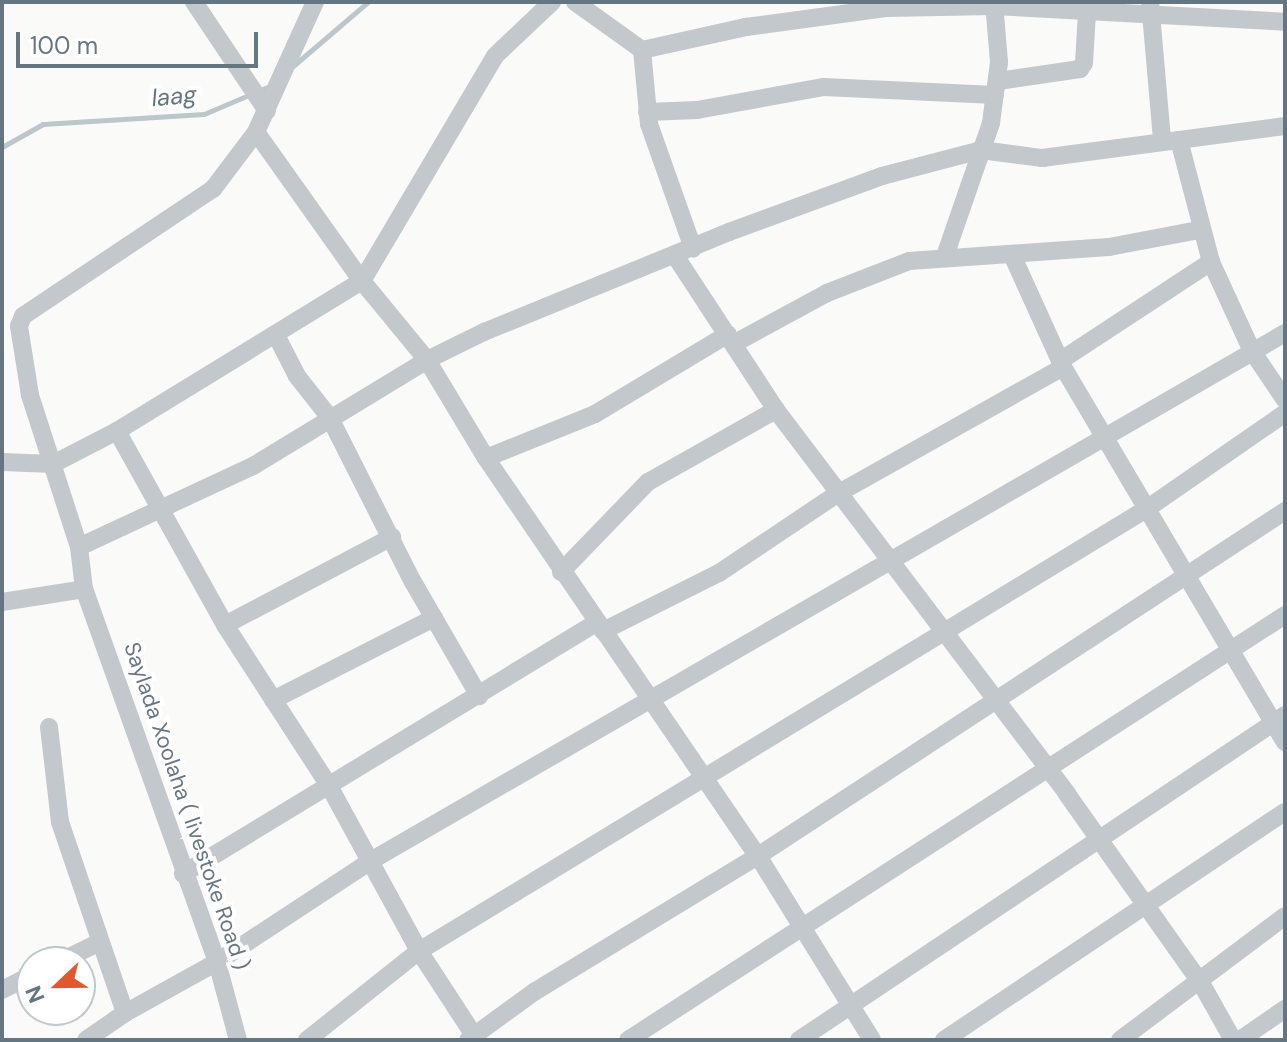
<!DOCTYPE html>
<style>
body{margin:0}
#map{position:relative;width:1287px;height:1042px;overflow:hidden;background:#fafaf8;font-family:"DM Sans",sans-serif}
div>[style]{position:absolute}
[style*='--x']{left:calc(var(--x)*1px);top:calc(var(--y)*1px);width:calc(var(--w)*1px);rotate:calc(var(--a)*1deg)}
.stream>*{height:5px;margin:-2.5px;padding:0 2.5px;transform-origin:2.5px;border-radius:2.5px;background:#bbc7cb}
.minor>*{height:18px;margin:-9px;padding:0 9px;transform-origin:9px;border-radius:9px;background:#c3c8cc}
span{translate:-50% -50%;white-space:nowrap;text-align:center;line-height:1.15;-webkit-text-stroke:8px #fff;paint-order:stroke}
.street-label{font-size:22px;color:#657683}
.water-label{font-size:24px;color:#60757c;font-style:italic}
.frame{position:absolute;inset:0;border:4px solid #657683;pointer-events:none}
.north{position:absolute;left:16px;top:946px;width:80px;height:80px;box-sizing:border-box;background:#fff;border:2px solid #c1c8cd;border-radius:50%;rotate:248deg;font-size:22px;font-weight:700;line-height:32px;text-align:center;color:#657683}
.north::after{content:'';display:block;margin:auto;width:28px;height:36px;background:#e4572e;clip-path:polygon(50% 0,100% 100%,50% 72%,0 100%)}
.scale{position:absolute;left:16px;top:32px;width:242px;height:36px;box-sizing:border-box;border:4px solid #657683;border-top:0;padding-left:10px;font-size:24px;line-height:28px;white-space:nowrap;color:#657683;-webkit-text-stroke:6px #fff;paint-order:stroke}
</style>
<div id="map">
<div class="stream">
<div style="--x:293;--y:66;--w:99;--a:-40.5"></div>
<div style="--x:2;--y:147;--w:47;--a:-29.3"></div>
<div style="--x:43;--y:124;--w:161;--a:-3.6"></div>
<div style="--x:204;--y:114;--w:72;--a:-23"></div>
</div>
<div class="minor">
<div style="--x:194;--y:2;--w:131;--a:56.2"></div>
<div style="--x:575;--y:2;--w:82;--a:35.6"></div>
<div style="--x:1150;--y:2;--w:139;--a:85"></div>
<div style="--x:642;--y:50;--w:107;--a:-12.5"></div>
<div style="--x:746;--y:27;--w:141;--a:-7.7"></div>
<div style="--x:886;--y:8;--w:108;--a:-1.1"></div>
<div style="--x:994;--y:6;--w:291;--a:3.1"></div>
<div style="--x:642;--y:50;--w:74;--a:84.6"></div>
<div style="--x:649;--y:124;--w:132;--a:70.5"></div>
<div style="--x:998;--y:81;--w:83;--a:-8.3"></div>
<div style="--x:1080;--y:69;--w:7;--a:-56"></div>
<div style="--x:1084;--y:63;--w:51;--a:-86.6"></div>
<div style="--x:647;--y:112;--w:50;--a:-2.3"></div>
<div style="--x:697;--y:110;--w:129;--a:-10.3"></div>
<div style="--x:824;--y:87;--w:171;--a:2.7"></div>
<div style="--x:256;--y:132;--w:183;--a:54.6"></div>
<div style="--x:362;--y:281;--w:102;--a:50.6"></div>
<div style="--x:427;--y:360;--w:114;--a:59"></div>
<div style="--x:486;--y:458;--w:482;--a:55.7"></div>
<div style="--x:758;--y:856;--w:216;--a:58.2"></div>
<div style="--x:1179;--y:140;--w:126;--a:75.3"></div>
<div style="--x:1211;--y:262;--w:98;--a:65.3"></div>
<div style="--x:1252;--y:351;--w:59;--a:56"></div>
<div style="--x:945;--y:256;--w:141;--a:-70.9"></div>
<div style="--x:991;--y:123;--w:62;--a:-82.5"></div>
<div style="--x:999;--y:62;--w:60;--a:-94.8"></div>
<div style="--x:676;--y:257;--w:183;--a:56.8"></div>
<div style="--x:776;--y:410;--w:482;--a:52.8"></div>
<div style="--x:1067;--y:794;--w:232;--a:54.7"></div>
<div style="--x:1201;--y:983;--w:65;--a:60.7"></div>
<div style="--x:1013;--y:257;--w:121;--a:65.6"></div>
<div style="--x:1063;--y:367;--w:436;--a:59.4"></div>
<div style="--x:276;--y:335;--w:46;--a:62.9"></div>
<div style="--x:297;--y:376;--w:53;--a:51.8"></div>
<div style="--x:330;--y:418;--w:184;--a:63.2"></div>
<div style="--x:413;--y:582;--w:132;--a:59.9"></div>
<div style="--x:735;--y:343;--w:105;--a:-28.5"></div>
<div style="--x:827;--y:293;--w:88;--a:-21.3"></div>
<div style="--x:909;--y:261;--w:200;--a:-4"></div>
<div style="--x:1109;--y:247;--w:92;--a:-10.7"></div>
<div style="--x:1060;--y:361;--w:181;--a:-33.3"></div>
<div style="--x:117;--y:431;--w:222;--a:60.9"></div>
<div style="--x:225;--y:625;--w:189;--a:57.1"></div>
<div style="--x:328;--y:784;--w:190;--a:61.4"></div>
<div style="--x:419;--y:951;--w:106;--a:56.9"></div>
<div style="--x:486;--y:458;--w:118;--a:-22"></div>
<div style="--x:595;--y:414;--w:155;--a:-31"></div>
<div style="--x:2;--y:462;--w:51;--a:2.2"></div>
<div style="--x:53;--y:464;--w:72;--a:-27.3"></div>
<div style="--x:117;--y:431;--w:287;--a:-31.5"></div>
<div style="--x:362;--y:281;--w:261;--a:-59.4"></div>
<div style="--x:495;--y:56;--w:79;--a:-43.5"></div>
<div style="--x:79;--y:547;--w:192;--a:-25"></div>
<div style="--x:253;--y:466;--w:204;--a:-31.3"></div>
<div style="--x:427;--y:360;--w:64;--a:-26.2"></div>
<div style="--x:484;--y:332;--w:265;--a:-22.2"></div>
<div style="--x:729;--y:232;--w:163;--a:-20.1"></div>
<div style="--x:882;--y:176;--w:102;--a:-14.7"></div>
<div style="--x:981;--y:150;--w:62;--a:7.5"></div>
<div style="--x:1042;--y:158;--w:245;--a:-7.5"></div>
<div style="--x:561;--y:572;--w:125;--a:-46"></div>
<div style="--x:648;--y:482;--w:147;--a:-29.4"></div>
<div style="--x:2;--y:602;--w:83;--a:-9"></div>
<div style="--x:225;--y:625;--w:189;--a:-27.8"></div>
<div style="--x:603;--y:631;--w:130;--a:-26.6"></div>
<div style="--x:719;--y:573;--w:142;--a:-33.8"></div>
<div style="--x:837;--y:494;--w:259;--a:-29.3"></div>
<div style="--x:273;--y:700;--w:181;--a:-27"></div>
<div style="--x:49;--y:727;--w:96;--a:83.4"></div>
<div style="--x:60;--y:822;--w:202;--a:71.2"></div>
<div style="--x:125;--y:1013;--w:47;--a:145.3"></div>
<div style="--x:183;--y:874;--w:485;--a:-31.3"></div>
<div style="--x:59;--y:962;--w:46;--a:-26"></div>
<div style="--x:2;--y:990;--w:34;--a:-27"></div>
<div style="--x:125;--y:1013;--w:105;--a:-29"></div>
<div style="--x:217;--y:962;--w:188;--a:-33.3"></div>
<div style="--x:374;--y:859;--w:1052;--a:-30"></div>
<div style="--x:238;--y:1040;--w:81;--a:-105.1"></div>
<div style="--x:217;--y:962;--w:396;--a:-109.6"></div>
<div style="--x:84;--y:589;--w:42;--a:-96.8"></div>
<div style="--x:79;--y:547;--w:160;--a:-107.9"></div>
<div style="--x:30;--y:395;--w:70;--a:-99.1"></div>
<div style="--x:19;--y:326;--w:11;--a:-68"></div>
<div style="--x:23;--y:316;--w:229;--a:-33.8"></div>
<div style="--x:213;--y:189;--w:71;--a:-53"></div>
<div style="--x:256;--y:132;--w:143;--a:-65.6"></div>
<div style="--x:307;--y:1040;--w:143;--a:-38.5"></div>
<div style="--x:419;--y:951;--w:853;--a:-31.29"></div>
<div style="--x:1148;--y:508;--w:167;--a:-34.7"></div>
<div style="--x:468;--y:1040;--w:82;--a:-36"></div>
<div style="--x:534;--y:992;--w:262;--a:-31.3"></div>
<div style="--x:758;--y:856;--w:630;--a:-33.21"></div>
<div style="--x:628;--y:1040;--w:782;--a:-32.9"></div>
<div style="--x:799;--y:1040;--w:585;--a:-33.77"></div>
<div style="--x:944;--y:1040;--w:410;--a:-33.8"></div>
<div style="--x:1120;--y:1040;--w:206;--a:-36.9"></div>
<div style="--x:1240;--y:1040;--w:55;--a:-34.6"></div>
</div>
<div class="street-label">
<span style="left:187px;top:806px;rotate:71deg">Saylada Xoolaha ( livestoke Road )</span>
</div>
<div class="water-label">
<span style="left:174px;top:96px;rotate:-5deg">laag</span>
</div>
<div class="frame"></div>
<div class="north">N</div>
<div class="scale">100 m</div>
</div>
